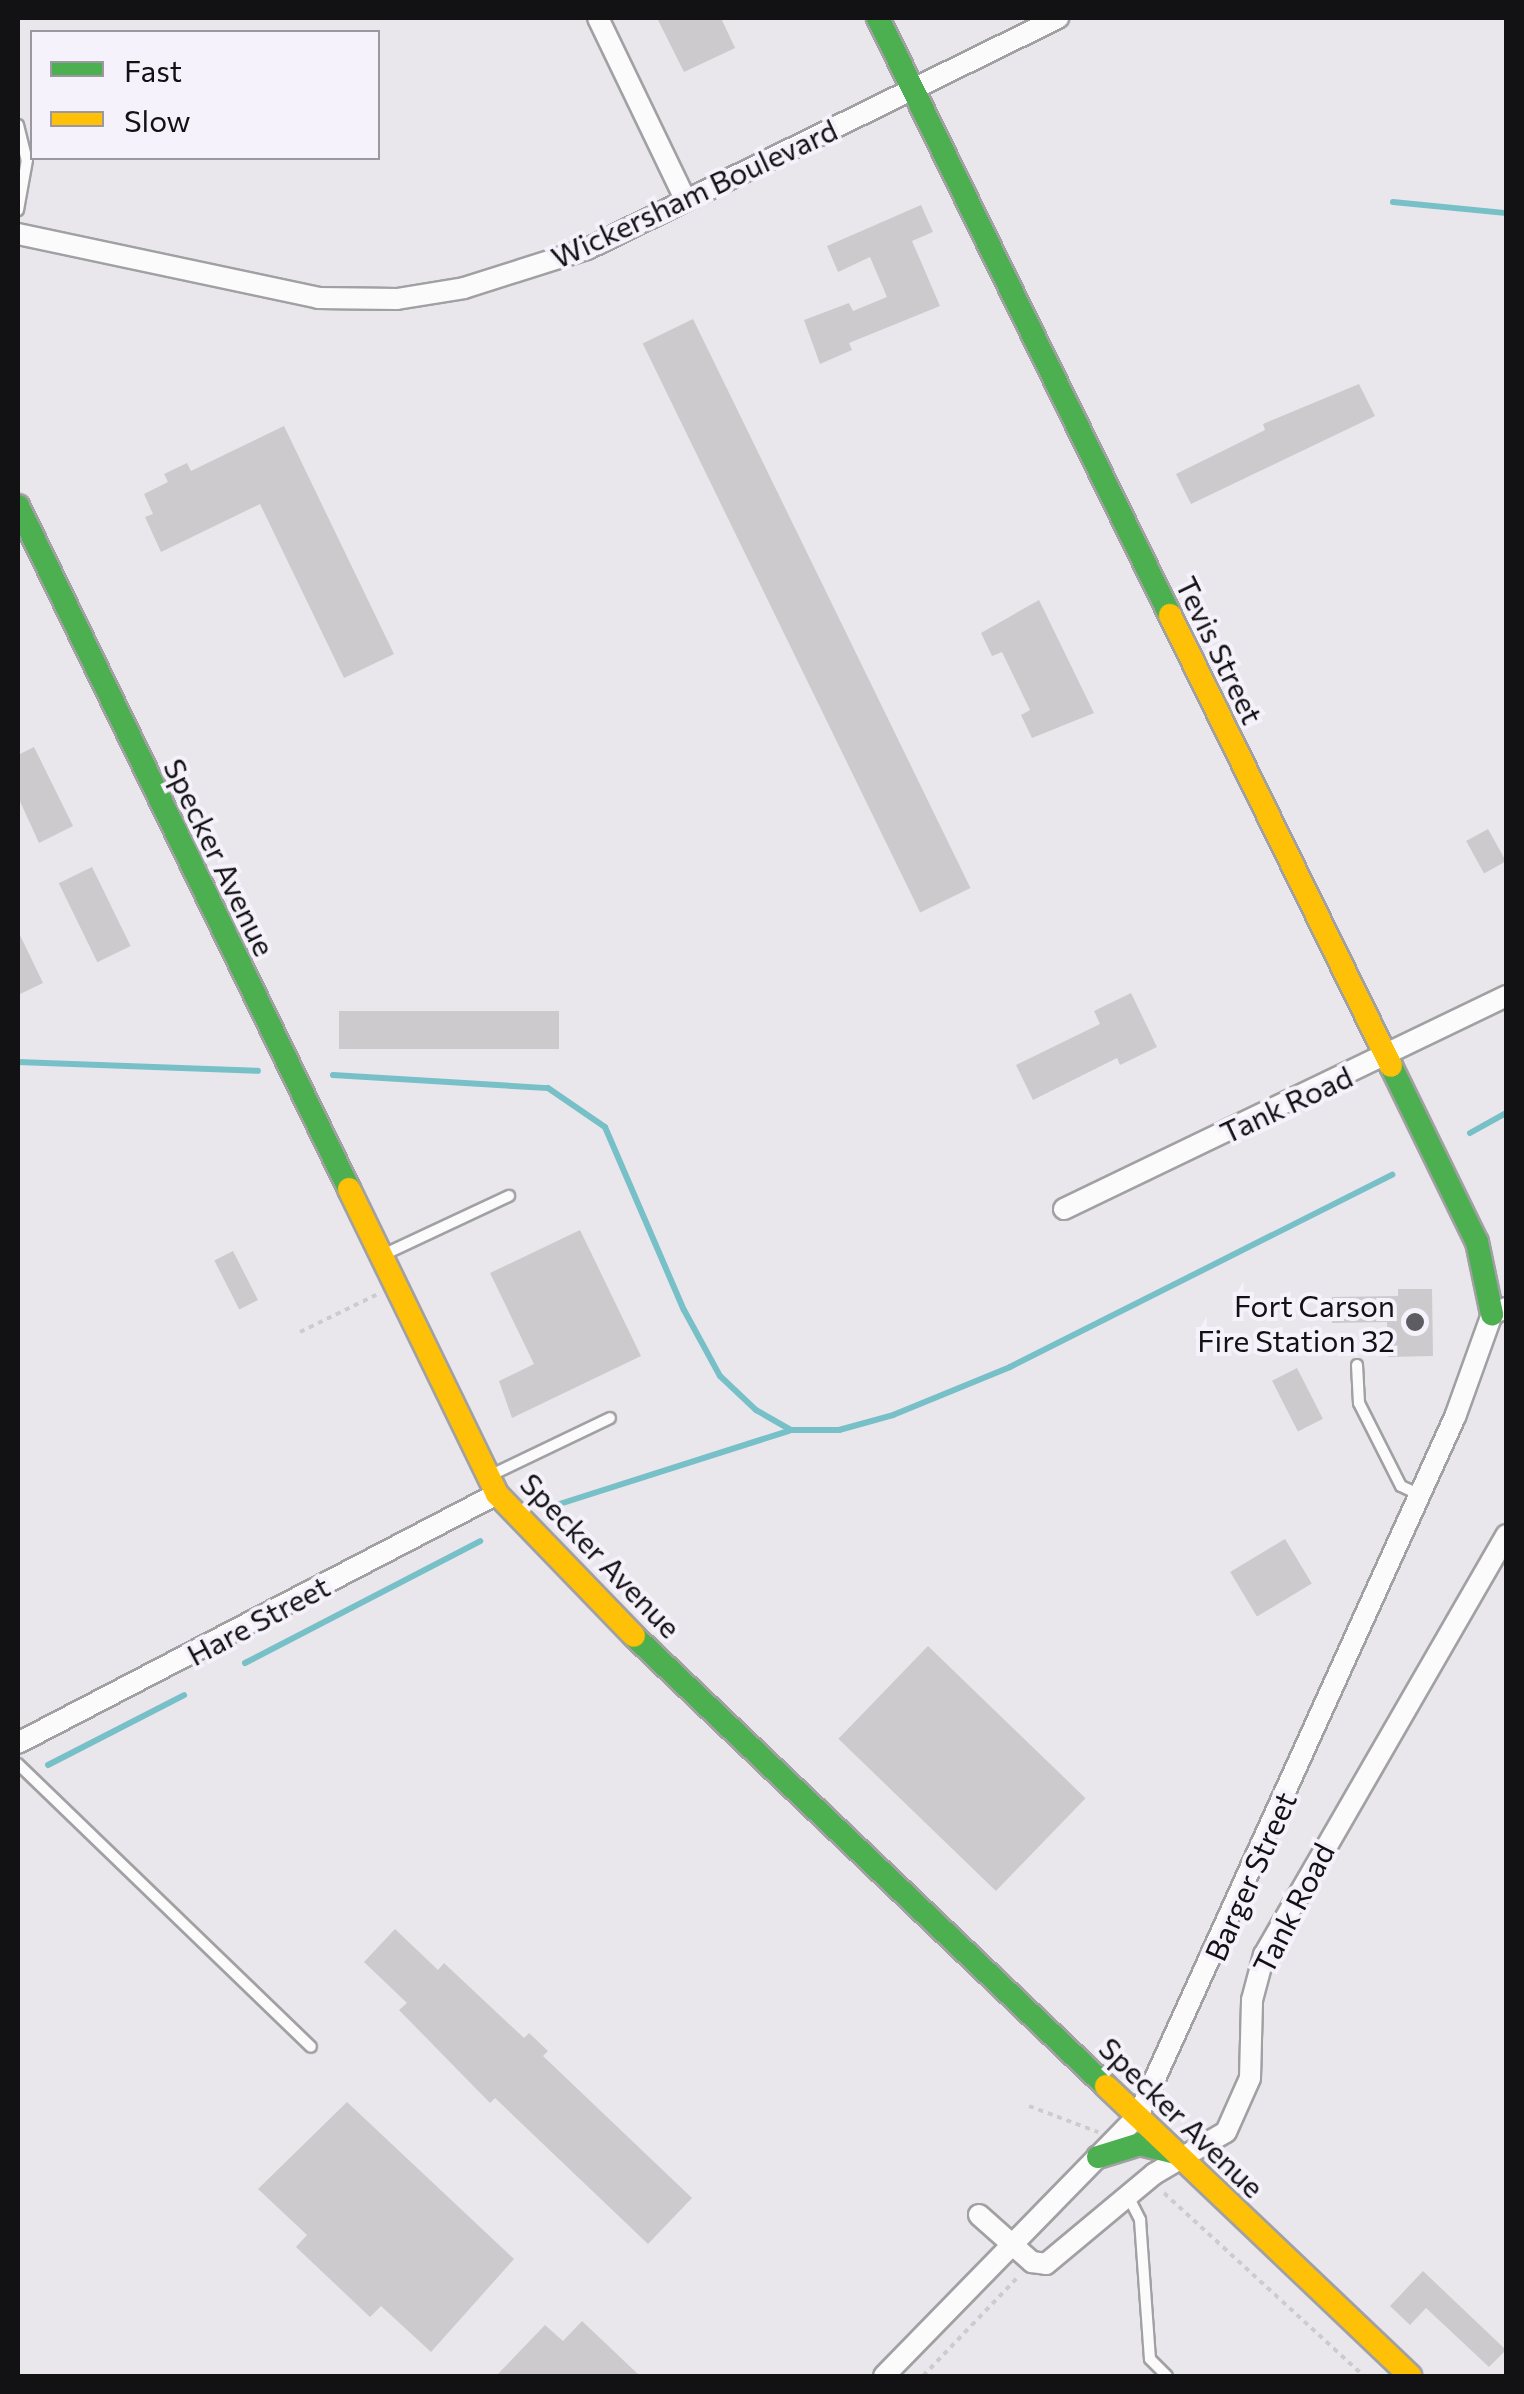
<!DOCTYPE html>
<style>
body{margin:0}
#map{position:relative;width:1524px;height:2394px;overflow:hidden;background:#e9e7ec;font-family:Commissioner,sans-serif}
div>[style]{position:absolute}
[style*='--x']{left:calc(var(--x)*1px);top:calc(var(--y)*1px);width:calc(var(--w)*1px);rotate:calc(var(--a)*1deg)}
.stream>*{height:6px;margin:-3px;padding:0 3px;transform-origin:3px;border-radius:3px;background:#78c0c8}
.building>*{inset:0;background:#cccacd;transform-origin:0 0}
.path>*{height:4px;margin-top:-2px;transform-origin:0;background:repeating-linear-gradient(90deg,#cccccd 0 5px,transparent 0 10px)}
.roads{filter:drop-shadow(2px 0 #a1a0a3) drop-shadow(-2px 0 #a1a0a3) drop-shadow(0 2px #a1a0a3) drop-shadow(0 -2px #a1a0a3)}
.lane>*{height:10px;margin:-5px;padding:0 5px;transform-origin:5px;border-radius:5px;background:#fcfbfc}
.street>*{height:20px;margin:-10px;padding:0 10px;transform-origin:10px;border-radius:10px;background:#fcfbfc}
.fast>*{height:22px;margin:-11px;padding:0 11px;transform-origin:11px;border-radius:11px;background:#4caf50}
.slow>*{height:22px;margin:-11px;padding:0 11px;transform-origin:11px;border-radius:11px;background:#ffc107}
.dots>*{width:28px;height:28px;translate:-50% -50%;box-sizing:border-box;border:5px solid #f6f2fb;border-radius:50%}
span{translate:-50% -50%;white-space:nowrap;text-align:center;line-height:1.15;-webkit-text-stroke:8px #f6f2fb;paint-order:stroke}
.street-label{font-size:30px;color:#121114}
.poi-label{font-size:30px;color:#121114}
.right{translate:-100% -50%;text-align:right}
.frame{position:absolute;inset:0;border:20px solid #121114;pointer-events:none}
.legend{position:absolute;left:30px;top:30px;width:350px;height:130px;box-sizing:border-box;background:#f6f2fb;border:2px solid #9b989f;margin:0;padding:12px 18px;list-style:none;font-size:30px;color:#121114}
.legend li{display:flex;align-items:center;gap:20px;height:50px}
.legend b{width:50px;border:2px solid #9b989f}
</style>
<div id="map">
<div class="stream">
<div style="--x:1393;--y:202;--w:114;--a:5.6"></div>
<div style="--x:18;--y:1062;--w:240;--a:2.1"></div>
<div style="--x:333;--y:1075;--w:215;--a:3.5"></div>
<div style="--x:548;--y:1088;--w:69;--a:34.4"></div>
<div style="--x:605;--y:1127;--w:199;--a:66.7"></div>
<div style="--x:684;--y:1310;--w:75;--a:61.4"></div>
<div style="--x:720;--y:1376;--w:50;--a:43.4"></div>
<div style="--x:756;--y:1410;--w:40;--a:29.7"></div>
<div style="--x:791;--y:1430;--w:48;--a:0"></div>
<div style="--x:839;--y:1430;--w:56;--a:-15.5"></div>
<div style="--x:893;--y:1415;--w:126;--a:-22.3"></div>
<div style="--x:1010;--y:1367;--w:428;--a:-26.7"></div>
<div style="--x:1470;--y:1133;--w:41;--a:-29.1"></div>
<div style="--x:547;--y:1508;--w:254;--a:-17.7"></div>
<div style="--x:245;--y:1663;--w:265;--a:-27.4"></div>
<div style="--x:48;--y:1765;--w:153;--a:-27.2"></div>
</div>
<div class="building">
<div style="clip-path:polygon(657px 18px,721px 18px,735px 48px,684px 72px)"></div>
<div style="clip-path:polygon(921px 205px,933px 232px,912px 241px,940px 306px,849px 343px,852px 350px,820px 364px,804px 320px,849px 303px,853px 311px,887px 297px,870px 257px,838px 272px,827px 246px)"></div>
<div style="left:693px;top:319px;width:633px;height:56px;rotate:64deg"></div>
<div style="clip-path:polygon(1359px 384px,1375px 416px,1191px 504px,1176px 474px,1265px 430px,1263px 424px)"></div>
<div style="clip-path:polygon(284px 426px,394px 654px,344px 678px,260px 504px,161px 552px,145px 517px,153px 514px,144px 494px,168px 482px,164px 474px,187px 463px,191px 471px)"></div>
<div style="clip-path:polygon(1039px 600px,1094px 713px,1032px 738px,1021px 715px,1030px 710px,1002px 652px,992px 656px,981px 633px)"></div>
<div style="clip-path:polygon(34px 747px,73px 826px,39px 843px,18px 797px,18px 755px)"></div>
<div style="left:1488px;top:829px;width:37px;height:25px;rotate:61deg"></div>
<div style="left:92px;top:867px;width:88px;height:37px;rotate:64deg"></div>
<div style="clip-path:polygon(18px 931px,43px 983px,18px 995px)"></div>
<div style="clip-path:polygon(1131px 993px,1157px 1047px,1120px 1065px,1117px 1058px,1033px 1100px,1016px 1065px,1100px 1024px,1094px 1011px)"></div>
<div style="left:559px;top:1011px;width:38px;height:220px;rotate:90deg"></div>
<div style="clip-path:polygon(580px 1230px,641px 1356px,512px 1418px,499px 1381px,534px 1364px,490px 1273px)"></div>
<div style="left:233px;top:1251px;width:55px;height:21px;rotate:63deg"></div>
<div style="clip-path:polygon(1398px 1289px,1432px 1289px,1433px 1356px,1388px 1357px,1387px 1322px,1332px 1323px,1332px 1297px,1398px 1296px)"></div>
<div style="left:1297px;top:1368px;width:57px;height:28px;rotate:63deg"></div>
<div style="left:1285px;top:1539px;width:52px;height:64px;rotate:59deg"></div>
<div style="left:928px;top:1646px;width:219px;height:129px;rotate:44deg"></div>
<div style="clip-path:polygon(395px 1929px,438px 1970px,444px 1963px,524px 2038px,529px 2033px,548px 2051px,543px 2056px,692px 2198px,648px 2244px,495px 2098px,490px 2103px,399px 2010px,407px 2003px,364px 1962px)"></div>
<div style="clip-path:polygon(347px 2102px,514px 2259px,431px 2352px,381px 2306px,370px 2317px,296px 2247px,307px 2235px,258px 2189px)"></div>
<div style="clip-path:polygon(1423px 2271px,1506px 2350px,1489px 2367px,1426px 2308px,1410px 2325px,1390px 2306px)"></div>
<div style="clip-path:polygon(582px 2321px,640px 2376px,496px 2376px,545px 2325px,563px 2341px)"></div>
</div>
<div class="path">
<div style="--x:300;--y:1332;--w:85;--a:-26"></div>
<div style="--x:1029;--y:2106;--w:74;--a:20.6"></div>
<div style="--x:1164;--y:2193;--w:271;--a:42.5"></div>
<div style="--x:923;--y:2376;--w:137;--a:-46.2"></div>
</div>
<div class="roads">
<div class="lane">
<div style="--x:18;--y:125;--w:36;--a:76"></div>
<div style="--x:27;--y:160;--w:51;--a:100.2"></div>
<div style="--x:385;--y:1254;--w:137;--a:-25.1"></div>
<div style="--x:1357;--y:1365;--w:38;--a:87"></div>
<div style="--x:1359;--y:1403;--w:93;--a:63.2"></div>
<div style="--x:1401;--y:1486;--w:21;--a:25"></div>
<div style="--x:489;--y:1476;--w:134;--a:-25.6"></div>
<div style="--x:18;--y:1764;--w:407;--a:44"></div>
<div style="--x:1128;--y:2196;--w:27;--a:63"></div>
<div style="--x:1140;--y:2220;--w:139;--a:85.9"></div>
<div style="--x:1150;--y:2359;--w:24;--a:45"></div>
</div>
<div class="street">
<div style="--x:598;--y:18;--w:201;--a:64.3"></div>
<div style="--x:18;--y:234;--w:307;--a:12"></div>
<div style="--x:318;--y:298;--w:79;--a:0.7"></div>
<div style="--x:397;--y:299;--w:68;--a:-9.3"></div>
<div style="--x:464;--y:288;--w:129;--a:-17.6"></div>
<div style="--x:587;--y:249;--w:525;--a:-26.13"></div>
<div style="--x:1064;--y:1209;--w:491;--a:-25.7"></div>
<div style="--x:18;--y:1743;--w:540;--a:-27.47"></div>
<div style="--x:979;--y:2215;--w:71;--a:41.6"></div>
<div style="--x:1032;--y:2262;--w:14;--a:8"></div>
<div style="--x:1046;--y:2264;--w:141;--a:-39.8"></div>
<div style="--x:1154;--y:2174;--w:83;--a:-30.3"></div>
<div style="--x:1226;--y:2132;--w:59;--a:-66"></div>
<div style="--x:1250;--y:2078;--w:78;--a:-88.5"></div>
<div style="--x:1252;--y:2000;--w:47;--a:-75.1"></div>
<div style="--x:1264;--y:1955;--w:485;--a:-60"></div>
<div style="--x:884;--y:2376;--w:363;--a:-45.7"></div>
<div style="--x:1138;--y:2116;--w:768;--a:-65.61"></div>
<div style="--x:1455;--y:1417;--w:109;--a:-70.2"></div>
<div style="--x:1492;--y:1314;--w:15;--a:-23"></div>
</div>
<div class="fast">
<div style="--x:878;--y:18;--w:665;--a:63.94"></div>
<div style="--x:18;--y:506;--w:759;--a:64.14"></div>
<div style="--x:1391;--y:1066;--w:196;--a:64"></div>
<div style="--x:1477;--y:1242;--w:74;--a:78.2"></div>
<div style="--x:634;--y:1636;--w:652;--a:43.63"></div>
<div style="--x:1098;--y:2157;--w:44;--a:-17.2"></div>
<div style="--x:1140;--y:2144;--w:36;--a:14"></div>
</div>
<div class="slow">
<div style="--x:1170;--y:615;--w:502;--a:63.89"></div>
<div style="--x:349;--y:1189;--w:339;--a:64.1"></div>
<div style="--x:497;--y:1494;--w:197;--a:46"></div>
<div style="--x:1106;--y:2086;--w:420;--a:43.6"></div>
</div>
</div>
<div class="dots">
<div style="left:1415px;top:1322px;background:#5d5c60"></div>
</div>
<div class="street-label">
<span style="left:694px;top:193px;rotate:-25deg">Wickersham Boulevard</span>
<span style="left:1220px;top:650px;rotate:64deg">Tevis Street</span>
<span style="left:220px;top:857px;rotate:64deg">Specker Avenue</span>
<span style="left:1286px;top:1104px;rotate:-25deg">Tank Road</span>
<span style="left:601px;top:1555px;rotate:46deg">Specker Avenue</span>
<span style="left:258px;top:1620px;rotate:-28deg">Hare Street</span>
<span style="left:1250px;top:1876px;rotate:-66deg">Barger Street</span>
<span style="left:1293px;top:1908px;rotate:-63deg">Tank Road</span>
<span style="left:1182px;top:2117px;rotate:44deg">Specker Avenue</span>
</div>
<div class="poi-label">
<span class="right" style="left:1395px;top:1322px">Fort Carson<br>Fire Station 32</span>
</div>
<div class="frame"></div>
<ul class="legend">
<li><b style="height:12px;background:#4caf50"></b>Fast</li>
<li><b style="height:12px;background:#ffc107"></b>Slow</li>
</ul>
</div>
